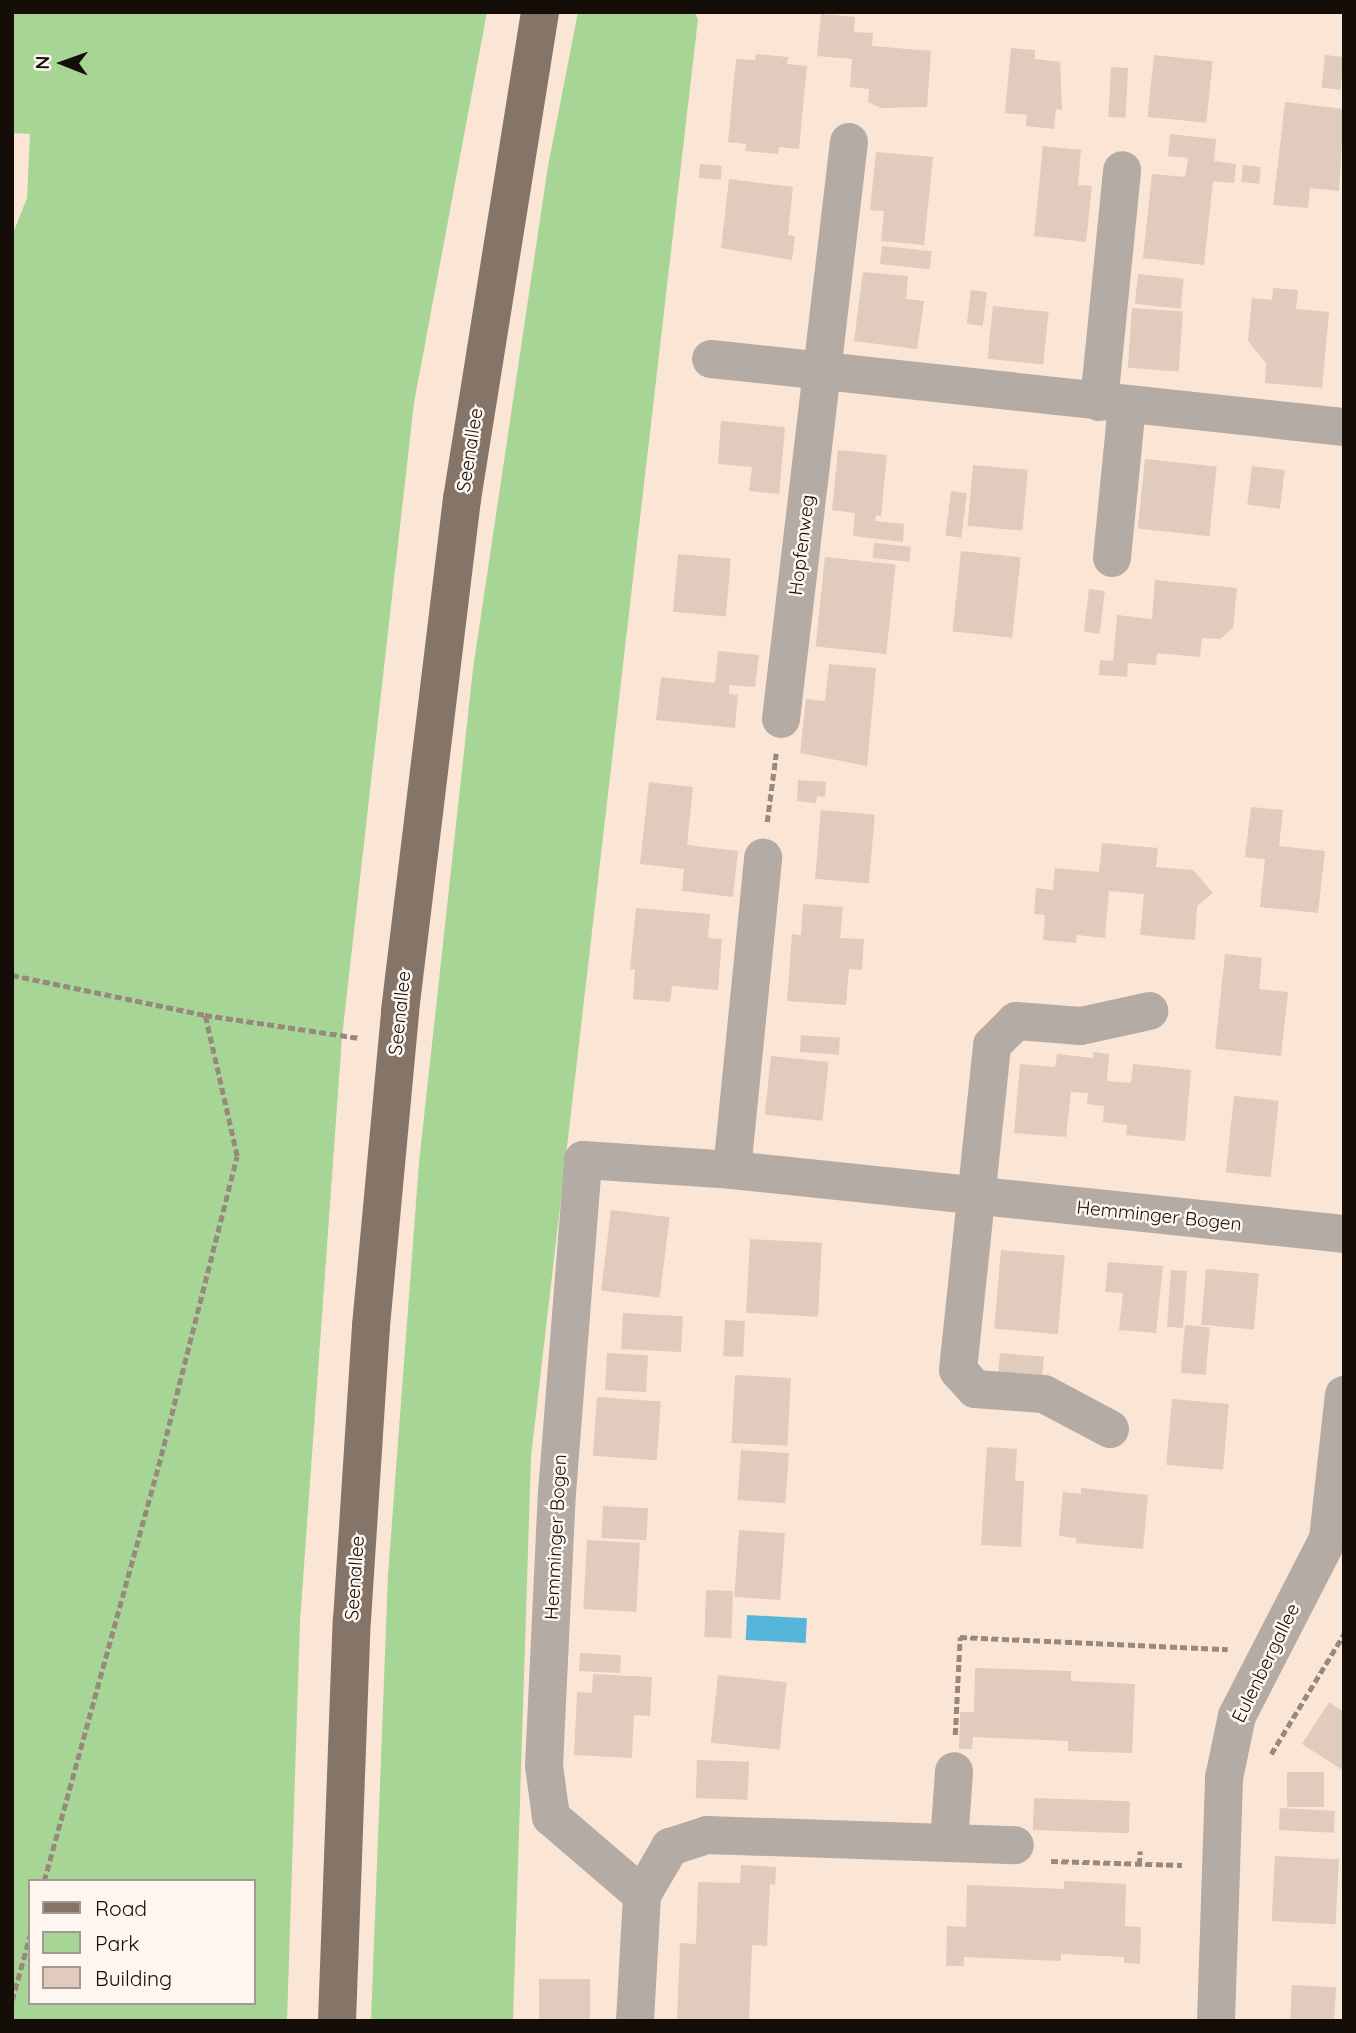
<!DOCTYPE html>
<style>
body{margin:0}
#map{position:relative;width:1356px;height:2033px;overflow:hidden;background:#fbe6d6;font-family:Quicksand,sans-serif}
div>[style]{position:absolute}
[style*='--x']{left:calc(var(--x)*1px);top:calc(var(--y)*1px);width:calc(var(--w)*1px);rotate:calc(var(--a)*1deg)}
.green>*{inset:0;background:#a7d595}
.water>*{inset:0;background:#55b5da;transform-origin:0 0}
.building>*{inset:0;background:#e0cbbc;transform-origin:0 0}
.path>*{height:4.5px;margin-top:-2.25px;transform-origin:0;background:repeating-linear-gradient(90deg,#98897e 0 7px,transparent 0 10.5px)}
.minor>*{height:38px;margin:-19px;padding:0 19px;transform-origin:19px;border-radius:19px;background:#b4aba4}
.major>*{height:38px;margin:-19px;padding:0 19px;transform-origin:19px;border-radius:19px;background:#857569}
span{translate:-50% -50%;white-space:nowrap;text-align:center;line-height:1.15;-webkit-text-stroke:5px #fff6f0;paint-order:stroke}
.street-label{font-size:19px;color:#140d08}
.frame{position:absolute;inset:0;border:14px solid #140d08;pointer-events:none}
.legend{position:absolute;left:28px;top:1879px;width:228px;height:126px;box-sizing:border-box;background:#fff6f0;border:2px solid #a19993;margin:0;padding:9px 12px;list-style:none;font-size:21px;color:#140d08}
.legend li{display:flex;align-items:center;gap:14px;height:35px}
.legend b{width:35px;border:2px solid #a19993}
.north{position:absolute;left:28px;top:28px;width:70px;height:70px;-webkit-text-stroke:5px #fff6f0;paint-order:stroke;rotate:271deg;font-size:19px;font-weight:700;line-height:28px;text-align:center;color:#140d08}
.north::after{content:'';display:block;margin:auto;width:24px;height:32px;background:#140d08;clip-path:polygon(50% 0,100% 100%,50% 72%,0 100%)}
</style>
<div id="map">
<div class="green">
<div style="clip-path:polygon(evenodd,12px 12px,487px 12px,414px 403px,342px 1037px,300px 1622px,287px 2021px,12px 2021px,12px 236px,27px 198px,30px 134px,12px 133px,12px 12px,30px 1881px,254px 1881px,254px 2003px,30px 2003px,30px 1881px)"></div>
<div style="clip-path:polygon(578px 12px,694px 12px,698px 19px,531px 1457px,513px 2021px,371px 2021px,388px 1575px,419px 1163px,473px 669px,548px 166px)"></div>
</div>
<div class="water">
<div style="left:747px;top:1615px;width:60px;height:25px;rotate:3deg"></div>
</div>
<div class="building">
<div style="clip-path:polygon(821px 14px,855px 17px,854px 32px,873px 33px,872px 46px,931px 51px,927px 107px,881px 108px,868px 102px,869px 89px,850px 87px,852px 59px,817px 56px)"></div>
<div style="clip-path:polygon(1011px 48px,1035px 50px,1035px 59px,1060px 62px,1062px 110px,1056px 109px,1054px 129px,1026px 126px,1027px 115px,1005px 113px)"></div>
<div style="clip-path:polygon(756px 54px,788px 57px,787px 64px,807px 66px,799px 149px,779px 147px,778px 154px,745px 151px,746px 144px,728px 142px,736px 59px,755px 60px)"></div>
<div style="left:1154px;top:55px;width:59px;height:62px;rotate:6deg"></div>
<div style="left:1325px;top:55px;width:19px;height:33px;rotate:6deg"></div>
<div style="left:1111px;top:67px;width:17px;height:50px;rotate:3deg"></div>
<div style="clip-path:polygon(1285px 102px,1344px 109px,1339px 191px,1310px 188px,1308px 208px,1273px 205px)"></div>
<div style="clip-path:polygon(1170px 134px,1216px 139px,1214px 161px,1236px 164px,1234px 183px,1213px 181px,1204px 265px,1143px 258px,1152px 174px,1185px 177px,1188px 158px,1168px 156px)"></div>
<div style="clip-path:polygon(1043px 146px,1081px 150px,1078px 185px,1092px 186px,1086px 242px,1034px 236px)"></div>
<div style="clip-path:polygon(876px 152px,933px 157px,924px 245px,881px 241px,884px 211px,870px 210px)"></div>
<div style="left:700px;top:164px;width:22px;height:14px;rotate:5deg"></div>
<div style="left:1243px;top:165px;width:18px;height:17px;rotate:6deg"></div>
<div style="clip-path:polygon(729px 179px,793px 187px,788px 235px,795px 236px,792px 260px,721px 248px)"></div>
<div style="left:882px;top:246px;width:50px;height:18px;rotate:6deg"></div>
<div style="clip-path:polygon(863px 272px,908px 276px,906px 299px,924px 301px,917px 349px,854px 341px)"></div>
<div style="left:1138px;top:274px;width:46px;height:30px;rotate:6deg"></div>
<div style="clip-path:polygon(1273px 288px,1298px 290px,1296px 309px,1329px 312px,1322px 388px,1265px 383px,1266px 363px,1248px 341px,1252px 298px,1272px 300px)"></div>
<div style="left:971px;top:290px;width:16px;height:34px;rotate:7deg"></div>
<div style="left:993px;top:306px;width:56px;height:53px;rotate:6deg"></div>
<div style="left:1132px;top:308px;width:51px;height:60px;rotate:4deg"></div>
<div style="clip-path:polygon(721px 421px,785px 427px,779px 494px,749px 491px,752px 467px,718px 464px)"></div>
<div style="clip-path:polygon(838px 450px,887px 455px,881px 516px,876px 515px,875px 521px,904px 524px,903px 542px,853px 536px,855px 513px,832px 510px)"></div>
<div style="left:1145px;top:459px;width:72px;height:70px;rotate:6deg"></div>
<div style="left:973px;top:465px;width:55px;height:61px;rotate:5deg"></div>
<div style="left:1252px;top:466px;width:33px;height:39px;rotate:7deg"></div>
<div style="left:951px;top:491px;width:16px;height:45px;rotate:7deg"></div>
<div style="left:874px;top:543px;width:37px;height:15px;rotate:6deg"></div>
<div style="left:961px;top:551px;width:60px;height:81px;rotate:6deg"></div>
<div style="left:678px;top:554px;width:53px;height:58px;rotate:5deg"></div>
<div style="left:825px;top:557px;width:71px;height:90px;rotate:6deg"></div>
<div style="clip-path:polygon(1155px 580px,1237px 588px,1233px 628px,1220px 639px,1202px 638px,1200px 657px,1157px 653px,1156px 665px,1128px 663px,1127px 677px,1099px 675px,1100px 660px,1113px 661px,1117px 615px,1152px 619px)"></div>
<div style="left:1089px;top:589px;width:16px;height:43px;rotate:7deg"></div>
<div style="clip-path:polygon(718px 651px,759px 655px,755px 687px,729px 685px,729px 694px,738px 695px,735px 728px,656px 720px,661px 677px,715px 683px)"></div>
<div style="clip-path:polygon(829px 664px,876px 668px,867px 766px,800px 753px,806px 699px,825px 701px)"></div>
<div style="clip-path:polygon(798px 780px,826px 782px,825px 797px,817px 796px,816px 803px,797px 801px)"></div>
<div style="clip-path:polygon(649px 782px,693px 787px,687px 845px,738px 851px,733px 897px,682px 891px,684px 869px,640px 864px)"></div>
<div style="clip-path:polygon(1251px 807px,1283px 810px,1279px 846px,1325px 851px,1318px 913px,1260px 907px,1265px 859px,1245px 857px)"></div>
<div style="left:821px;top:810px;width:54px;height:69px;rotate:5deg"></div>
<div style="clip-path:polygon(1102px 843px,1158px 848px,1156px 867px,1193px 870px,1213px 893px,1197px 906px,1195px 940px,1140px 935px,1144px 894px,1109px 891px,1105px 938px,1077px 935px,1076px 943px,1043px 940px,1045px 915px,1034px 914px,1036px 888px,1053px 890px,1055px 868px,1099px 872px)"></div>
<div style="clip-path:polygon(803px 904px,843px 907px,840px 938px,864px 939px,862px 970px,849px 969px,846px 1005px,787px 1001px,792px 934px,801px 935px)"></div>
<div style="clip-path:polygon(636px 908px,710px 914px,708px 938px,722px 939px,718px 990px,672px 986px,670px 1002px,633px 999px,635px 970px,630px 969px)"></div>
<div style="clip-path:polygon(1225px 954px,1262px 958px,1259px 989px,1288px 992px,1281px 1056px,1215px 1049px)"></div>
<div style="left:801px;top:1035px;width:39px;height:17px;rotate:4deg"></div>
<div style="clip-path:polygon(1093px 1052px,1109px 1054px,1107px 1081px,1131px 1083px,1133px 1064px,1191px 1070px,1185px 1141px,1126px 1135px,1127px 1125px,1103px 1122px,1104px 1106px,1087px 1104px,1088px 1093px,1071px 1092px,1066px 1137px,1014px 1133px,1020px 1064px,1055px 1067px,1057px 1054px,1093px 1058px)"></div>
<div style="left:771px;top:1056px;width:58px;height:59px;rotate:6deg"></div>
<div style="left:1234px;top:1096px;width:45px;height:77px;rotate:6deg"></div>
<div style="left:611px;top:1210px;width:59px;height:81px;rotate:7deg"></div>
<div style="left:750px;top:1239px;width:72px;height:74px;rotate:3deg"></div>
<div style="left:1001px;top:1250px;width:64px;height:79px;rotate:5deg"></div>
<div style="clip-path:polygon(1108px 1262px,1163px 1266px,1156px 1333px,1119px 1330px,1123px 1293px,1105px 1292px)"></div>
<div style="left:1206px;top:1269px;width:53px;height:56px;rotate:5deg"></div>
<div style="left:1171px;top:1270px;width:16px;height:57px;rotate:4deg"></div>
<div style="left:623px;top:1313px;width:60px;height:36px;rotate:3deg"></div>
<div style="left:725px;top:1320px;width:20px;height:36px;rotate:3deg"></div>
<div style="left:1185px;top:1325px;width:25px;height:48px;rotate:5deg"></div>
<div style="left:607px;top:1353px;width:41px;height:37px;rotate:3deg"></div>
<div style="left:1000px;top:1353px;width:44px;height:24px;rotate:5deg"></div>
<div style="left:735px;top:1375px;width:56px;height:68px;rotate:3deg"></div>
<div style="left:597px;top:1397px;width:64px;height:59px;rotate:4deg"></div>
<div style="left:1172px;top:1399px;width:57px;height:66px;rotate:5deg"></div>
<div style="clip-path:polygon(987px 1447px,1017px 1449px,1015px 1481px,1024px 1481px,1021px 1547px,981px 1545px)"></div>
<div style="left:741px;top:1450px;width:48px;height:50px;rotate:4deg"></div>
<div style="clip-path:polygon(1081px 1488px,1148px 1495px,1143px 1549px,1076px 1543px,1076px 1538px,1059px 1536px,1063px 1492px,1081px 1494px)"></div>
<div style="left:603px;top:1506px;width:45px;height:32px;rotate:3deg"></div>
<div style="left:739px;top:1530px;width:46px;height:67px;rotate:4deg"></div>
<div style="left:587px;top:1540px;width:53px;height:69px;rotate:3deg"></div>
<div style="left:706px;top:1590px;width:27px;height:47px;rotate:2deg"></div>
<div style="left:580px;top:1653px;width:41px;height:18px;rotate:3deg"></div>
<div style="clip-path:polygon(975px 1668px,1071px 1671px,1071px 1681px,1135px 1684px,1132px 1753px,1068px 1751px,1068px 1741px,973px 1737px,972px 1749px,959px 1749px,960px 1712px,974px 1712px)"></div>
<div style="clip-path:polygon(593px 1674px,652px 1677px,650px 1716px,634px 1715px,632px 1758px,574px 1755px,577px 1692px,592px 1693px)"></div>
<div style="left:718px;top:1675px;width:69px;height:68px;rotate:6deg"></div>
<div style="clip-path:polygon(1329px 1702px,1344px 1712px,1344px 1771px,1302px 1744px)"></div>
<div style="left:697px;top:1760px;width:52px;height:38px;rotate:2deg"></div>
<div style="left:1287px;top:1772px;width:37px;height:35px"></div>
<div style="left:1034px;top:1798px;width:96px;height:32px;rotate:2deg"></div>
<div style="left:1280px;top:1808px;width:55px;height:22px;rotate:3deg"></div>
<div style="left:1275px;top:1856px;width:64px;height:65px;rotate:3deg"></div>
<div style="clip-path:polygon(741px 1865px,776px 1867px,775px 1885px,770px 1884px,767px 1946px,752px 1945px,749px 2021px,677px 2021px,680px 1943px,696px 1944px,698px 1882px,740px 1883px)"></div>
<div style="clip-path:polygon(1064px 1881px,1126px 1884px,1125px 1926px,1141px 1927px,1140px 1964px,1124px 1963px,1124px 1957px,1061px 1954px,1061px 1961px,964px 1957px,964px 1966px,946px 1966px,947px 1926px,966px 1927px,967px 1885px,1064px 1889px)"></div>
<div style="left:539px;top:1979px;width:51px;height:42px"></div>
<div style="left:1292px;top:1985px;width:44px;height:36px;rotate:3deg"></div>
</div>
<div class="path">
<div style="--x:767;--y:822;--w:69;--a:-82.5"></div>
<div style="--x:12;--y:975;--w:197;--a:11.7"></div>
<div style="--x:205;--y:1015;--w:156;--a:8.5"></div>
<div style="--x:955;--y:1735;--w:98;--a:-87.1"></div>
<div style="--x:960;--y:1637;--w:268;--a:2.6"></div>
<div style="--x:1271;--y:1754;--w:140;--a:-58.7"></div>
<div style="--x:1051;--y:1861;--w:131;--a:1.7"></div>
<div style="--x:1139;--y:1865;--w:14;--a:-86"></div>
<div style="--x:44;--y:1881;--w:441;--a:-74.6"></div>
<div style="--x:161;--y:1456;--w:309;--a:-75.8"></div>
<div style="--x:237;--y:1156;--w:145;--a:-102.8"></div>
<div style="--x:12;--y:2000;--w:67;--a:-74.5"></div>
</div>
<div class="minor">
<div style="--x:711;--y:359;--w:637;--a:6.13"></div>
<div style="--x:1099;--y:402;--w:233;--a:-84.3"></div>
<div style="--x:1112;--y:558;--w:154;--a:-84.4"></div>
<div style="--x:781;--y:719;--w:581;--a:-83.28"></div>
<div style="--x:732;--y:1170;--w:314;--a:-84.3"></div>
<div style="--x:1110;--y:1429;--w:75;--a:-152.1"></div>
<div style="--x:1044;--y:1394;--w:69;--a:-175.9"></div>
<div style="--x:975;--y:1389;--w:25;--a:-132"></div>
<div style="--x:958;--y:1370;--w:327;--a:-84"></div>
<div style="--x:992;--y:1045;--w:34;--a:-45"></div>
<div style="--x:1016;--y:1021;--w:65;--a:4.4"></div>
<div style="--x:1081;--y:1026;--w:70;--a:-12.4"></div>
<div style="--x:949;--y:1843;--w:72;--a:-86"></div>
<div style="--x:642;--y:1895;--w:56;--a:-59.7"></div>
<div style="--x:670;--y:1847;--w:39;--a:-18"></div>
<div style="--x:707;--y:1835;--w:308;--a:1.9"></div>
<div style="--x:635;--y:2021;--w:126;--a:-86.8"></div>
<div style="--x:642;--y:1895;--w:120;--a:-139.4"></div>
<div style="--x:551;--y:1817;--w:51;--a:-97.8"></div>
<div style="--x:544;--y:1766;--w:273;--a:-87.3"></div>
<div style="--x:557;--y:1493;--w:334;--a:-85.5"></div>
<div style="--x:583;--y:1160;--w:149;--a:3.8"></div>
<div style="--x:732;--y:1170;--w:615;--a:5.97"></div>
<div style="--x:1216;--y:2021;--w:243;--a:-88.1"></div>
<div style="--x:1224;--y:1778;--w:63;--a:-78.2"></div>
<div style="--x:1237;--y:1716;--w:199;--a:-62.8"></div>
<div style="--x:1328;--y:1539;--w:145;--a:-83.7"></div>
</div>
<div class="major">
<div style="--x:337;--y:2021;--w:401;--a:-87.9"></div>
<div style="--x:352;--y:1620;--w:295;--a:-86.3"></div>
<div style="--x:371;--y:1326;--w:316;--a:-84.7"></div>
<div style="--x:400;--y:1011;--w:516;--a:-83.1"></div>
<div style="--x:462;--y:499;--w:493;--a:-80.9"></div>
</div>
<div class="street-label">
<span style="left:470px;top:450px;rotate:-81deg">Seenallee</span>
<span style="left:802px;top:545px;rotate:-83deg">Hopfenweg</span>
<span style="left:400px;top:1013px;rotate:-84deg">Seenallee</span>
<span style="left:1159px;top:1216px;rotate:6deg">Hemminger Bogen</span>
<span style="left:556px;top:1537px;rotate:-87deg">Hemminger Bogen</span>
<span style="left:355px;top:1578px;rotate:-86deg">Seenallee</span>
<span style="left:1266px;top:1663px;rotate:-64deg">Eulenbergallee</span>
</div>
<div class="frame"></div>
<ul class="legend">
<li><b style="height:9px;background:#857569"></b>Road</li>
<li><b style="height:19px;background:#a7d595"></b>Park</li>
<li><b style="height:19px;background:#e0cbbc"></b>Building</li>
</ul>
<div class="north">N</div>
</div>
